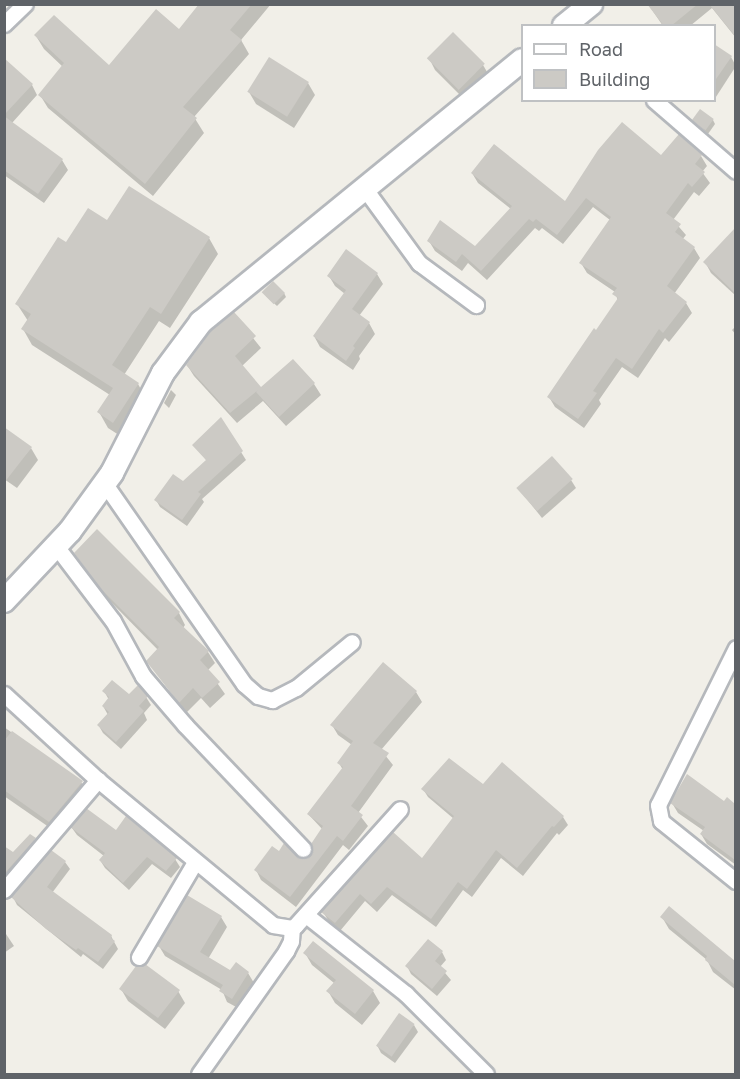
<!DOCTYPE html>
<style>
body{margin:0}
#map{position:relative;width:740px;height:1079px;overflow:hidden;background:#f1efe8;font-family:"Golos Text",sans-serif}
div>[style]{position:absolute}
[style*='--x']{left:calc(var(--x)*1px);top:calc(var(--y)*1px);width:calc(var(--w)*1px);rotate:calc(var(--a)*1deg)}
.shadow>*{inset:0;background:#0003}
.building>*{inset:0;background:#cccac5;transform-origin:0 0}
.roads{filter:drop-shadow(2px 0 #b5b8bc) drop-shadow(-2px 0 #b5b8bc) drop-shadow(0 2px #b5b8bc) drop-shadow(0 -2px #b5b8bc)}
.street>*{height:15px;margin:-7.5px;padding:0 7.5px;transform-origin:7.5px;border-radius:7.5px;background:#fff}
.secondary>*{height:22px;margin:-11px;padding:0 11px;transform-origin:11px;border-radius:11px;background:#fff}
span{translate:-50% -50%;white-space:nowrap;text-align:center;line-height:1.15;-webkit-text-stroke:4.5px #fff;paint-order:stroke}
.frame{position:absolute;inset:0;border:6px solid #5f6368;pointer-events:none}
.legend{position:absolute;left:521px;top:24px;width:195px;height:78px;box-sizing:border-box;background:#fff;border:2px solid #bfc1c3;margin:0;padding:8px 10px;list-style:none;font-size:18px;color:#5f6368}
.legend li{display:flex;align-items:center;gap:12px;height:30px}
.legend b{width:30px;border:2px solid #bfc1c3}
</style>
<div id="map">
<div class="shadow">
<div style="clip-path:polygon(201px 4px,271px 4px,241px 40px,249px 54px,194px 117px,204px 133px,153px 196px,48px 108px,40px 95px,63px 67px,44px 49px,36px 36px,109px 67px,179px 31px)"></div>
<div style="clip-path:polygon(648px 4px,736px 4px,736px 38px,712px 8px,690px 26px,663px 26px)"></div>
<div style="clip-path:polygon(714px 46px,731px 57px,736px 66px,714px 100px)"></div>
<div style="clip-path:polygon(429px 58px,483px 65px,490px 77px,466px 101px,435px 70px)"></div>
<div style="clip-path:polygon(4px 60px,32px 85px,37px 95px,12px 123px,62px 160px,68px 170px,44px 203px,4px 175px)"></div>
<div style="clip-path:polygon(308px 83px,315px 95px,294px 128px,256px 104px,249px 92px)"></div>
<div style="clip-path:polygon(693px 120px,713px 120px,715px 124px,708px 134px)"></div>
<div style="clip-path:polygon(701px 156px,707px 166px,702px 172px,710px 183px,699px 196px,694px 192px,673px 220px,686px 235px,682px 240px,694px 248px,700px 258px,674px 294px,686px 303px,692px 313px,669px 342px,665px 338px,638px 378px,622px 367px,599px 400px,601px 404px,584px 428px,555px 407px,549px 397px,618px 301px,615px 292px,587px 273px,581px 263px,610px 220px,593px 207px,563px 244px,542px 228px,539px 231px,535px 228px,487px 280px,468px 263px,462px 271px,435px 251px,429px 241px,476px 248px,511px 209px,478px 183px,472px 173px,565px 203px,661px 157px)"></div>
<div style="clip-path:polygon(107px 222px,209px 238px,218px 254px,170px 328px,159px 321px,124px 375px,138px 384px,147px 400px,122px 437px,108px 428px,99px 412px,110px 395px,32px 345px,23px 329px,28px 321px,17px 304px,66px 244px)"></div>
<div style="clip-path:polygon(736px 231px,736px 296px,711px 273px,705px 262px)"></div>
<div style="clip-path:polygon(377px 274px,383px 284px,359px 316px,369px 323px,375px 334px,359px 356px,360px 359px,353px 370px,320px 347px,314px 336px,345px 294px,335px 286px,329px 276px)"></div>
<div style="clip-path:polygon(284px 293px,286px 297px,277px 306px,266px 296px)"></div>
<div style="clip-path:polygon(234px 314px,261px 348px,242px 366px,261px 389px,314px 384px,321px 395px,286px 426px,263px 401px,237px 423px,194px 376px,187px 365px)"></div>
<div style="clip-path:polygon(736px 326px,736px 335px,732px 330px)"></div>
<div style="clip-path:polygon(171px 390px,176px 395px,169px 408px,164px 403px)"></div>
<div style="clip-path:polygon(194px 445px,241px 452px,246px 460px,202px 499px,204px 502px,187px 526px,160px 507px,156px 500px,183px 483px,207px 461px)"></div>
<div style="clip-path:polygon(31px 448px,38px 460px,17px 488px,4px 479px)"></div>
<div style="clip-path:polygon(571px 480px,576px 488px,542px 518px,518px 488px)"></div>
<div style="clip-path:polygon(75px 553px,179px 613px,185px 625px,183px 628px,208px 652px,215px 663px,208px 670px,225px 694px,210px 708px,201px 698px,186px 713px,148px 661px,158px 650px,109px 600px)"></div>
<div style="clip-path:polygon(104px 691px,146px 697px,151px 705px,144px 713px,147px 720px,121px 749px,103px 733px,99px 726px,108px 715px,103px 706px,109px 700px)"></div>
<div style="clip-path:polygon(416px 692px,422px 702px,381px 750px,393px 765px,358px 813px,368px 826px,349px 850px,343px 845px,296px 907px,261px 880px,256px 870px,279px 853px,299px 860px,312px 857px,323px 830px,309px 815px,343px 770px,339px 763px,352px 745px,338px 735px,332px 725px)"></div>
<div style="clip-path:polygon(4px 727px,81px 782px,88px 793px,56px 832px,4px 796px)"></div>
<div style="clip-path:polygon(423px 789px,563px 817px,568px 825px,559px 835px,557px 833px,523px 876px,501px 858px,472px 897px,463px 890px,436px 927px,392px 895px,377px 912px,365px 901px,340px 931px,328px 920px,323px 912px,423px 861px,454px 819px,428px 797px)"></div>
<div style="clip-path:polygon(727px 799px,736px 805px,736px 865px,707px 844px,701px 834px,704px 831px,678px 813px,672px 803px,724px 803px)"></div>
<div style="clip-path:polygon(72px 828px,116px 832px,175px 859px,180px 867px,171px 878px,152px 864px,129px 890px,105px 868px,100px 860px,104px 856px,77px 835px)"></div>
<div style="clip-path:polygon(34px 839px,41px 850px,4px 893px,4px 848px,13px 854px)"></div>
<div style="clip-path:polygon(65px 862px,70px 869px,52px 893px,111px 936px,118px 949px,103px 969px,83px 954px,81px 957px,17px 905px,13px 897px)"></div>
<div style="clip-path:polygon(670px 908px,736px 963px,736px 990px,713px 972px,707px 960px,669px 929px,662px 917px)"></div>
<div style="clip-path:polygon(221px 917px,227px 927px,208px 959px,231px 972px,248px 973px,254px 983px,238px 1008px,227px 1002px,222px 990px,165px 956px,159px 946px)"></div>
<div style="clip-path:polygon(4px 931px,14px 946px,4px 953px)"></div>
<div style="clip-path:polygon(313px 943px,373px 991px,380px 1003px,362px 1025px,335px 1003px,328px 991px,334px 983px,312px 965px,305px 953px)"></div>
<div style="clip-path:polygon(442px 952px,446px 960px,440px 967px,451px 980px,437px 996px,411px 974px,407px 966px)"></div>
<div style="clip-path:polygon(121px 989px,178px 991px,185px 1003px,165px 1029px,128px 1001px)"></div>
<div style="clip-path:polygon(414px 1025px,418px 1032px,395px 1063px,381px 1053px,377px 1045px)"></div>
</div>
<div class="building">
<div style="clip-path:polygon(199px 4px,252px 4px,230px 30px,242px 40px,183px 107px,197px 118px,145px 184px,38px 95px,64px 63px,34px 35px,54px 15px,109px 65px,156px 9px,179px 29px)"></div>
<div style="clip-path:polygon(647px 4px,698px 4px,671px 26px,664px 26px)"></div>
<div style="clip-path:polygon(709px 4px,735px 4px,735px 36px)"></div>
<div style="left:453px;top:32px;width:45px;height:37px;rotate:45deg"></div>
<div style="clip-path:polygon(714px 44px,732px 56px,714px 82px)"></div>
<div style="left:269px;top:57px;width:47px;height:41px;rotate:32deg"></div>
<div style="clip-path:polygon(4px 58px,33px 84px,4px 115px)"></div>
<div style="left:700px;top:109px;width:17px;height:14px;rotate:36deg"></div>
<div style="clip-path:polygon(4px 116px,63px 159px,38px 194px,4px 170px)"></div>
<div style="clip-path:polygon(622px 122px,661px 155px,679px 134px,702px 155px,695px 164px,705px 172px,692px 187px,688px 183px,666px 213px,681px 224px,675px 232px,695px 247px,667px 286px,687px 302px,663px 333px,659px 329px,632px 369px,616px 358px,593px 391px,597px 393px,578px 419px,547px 397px,594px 328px,596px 330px,618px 298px,612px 294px,617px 288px,579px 263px,611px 217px,586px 198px,557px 235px,536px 219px,533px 222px,529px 219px,481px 271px,462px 254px,456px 262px,427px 241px,440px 220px,475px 246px,512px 206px,471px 173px,494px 144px,565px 201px,598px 150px)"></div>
<div style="clip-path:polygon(129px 186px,210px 237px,161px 314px,150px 307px,112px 365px,139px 383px,113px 423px,97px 412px,113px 388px,21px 329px,31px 314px,15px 304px,58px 237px,66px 242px,88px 208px,107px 220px)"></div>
<div style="clip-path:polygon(735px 228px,735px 293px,703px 262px)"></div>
<div style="clip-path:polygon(346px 249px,378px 273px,352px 309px,370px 322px,353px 346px,355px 348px,346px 361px,313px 336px,346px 290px,327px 276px)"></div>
<div style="left:273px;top:281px;width:17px;height:16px;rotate:45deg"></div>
<div style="clip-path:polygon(234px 312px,256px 336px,235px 356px,261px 387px,293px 359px,315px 383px,279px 417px,256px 392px,258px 390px,230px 413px,186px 365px,211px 331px)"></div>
<div style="clip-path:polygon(221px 417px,243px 451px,198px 492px,201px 494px,182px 520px,154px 500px,173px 474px,183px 481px,206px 460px,192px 445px)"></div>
<div style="clip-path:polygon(4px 427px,32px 447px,4px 483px)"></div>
<div style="left:552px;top:456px;width:31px;height:48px;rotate:48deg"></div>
<div style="clip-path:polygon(97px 529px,180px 612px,174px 618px,209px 651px,200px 660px,220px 682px,202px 698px,193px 688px,179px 703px,146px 661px,159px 647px,100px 588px,74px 553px)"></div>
<div style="clip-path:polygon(383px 662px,417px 691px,373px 743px,389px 753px,351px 806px,363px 815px,343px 841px,337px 836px,290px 897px,254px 870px,272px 846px,279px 851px,284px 843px,300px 858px,310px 856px,311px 844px,323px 826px,307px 814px,343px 767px,337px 763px,353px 741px,330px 725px)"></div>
<div style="clip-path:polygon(112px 680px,129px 694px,138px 685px,148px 696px,139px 706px,144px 711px,116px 742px,97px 725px,109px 712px,102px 706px,109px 697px,102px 691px)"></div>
<div style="clip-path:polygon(12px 731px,83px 781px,49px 822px,4px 790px,4px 741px)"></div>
<div style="clip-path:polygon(449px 758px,483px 784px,502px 762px,564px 816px,554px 827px,552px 826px,517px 868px,496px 850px,467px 889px,458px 882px,431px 919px,387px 887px,371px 904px,360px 894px,335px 923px,321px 912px,393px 832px,422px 858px,454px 816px,421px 789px)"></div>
<div style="clip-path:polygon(687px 774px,724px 801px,727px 797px,735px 804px,735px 860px,700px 834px,705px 827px,670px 803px)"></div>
<div style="clip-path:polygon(86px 808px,116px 830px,126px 816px,177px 858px,166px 871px,147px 857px,123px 883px,99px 860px,105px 853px,70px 827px)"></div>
<div style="clip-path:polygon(30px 834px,36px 838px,4px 874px,4px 846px,13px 852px)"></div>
<div style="clip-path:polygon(51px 850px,66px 861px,47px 887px,112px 935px,111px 938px,115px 941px,98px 962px,78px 948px,76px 950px,46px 929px,11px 897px)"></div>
<div style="clip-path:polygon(187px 895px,222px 916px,200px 952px,230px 970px,236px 962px,249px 972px,232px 999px,219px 991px,223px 985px,157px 946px)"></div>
<div style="clip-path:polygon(669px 906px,735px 961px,735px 985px,705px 960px,707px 956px,660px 917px)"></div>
<div style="clip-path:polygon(428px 939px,443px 951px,435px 961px,447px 971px,432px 989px,405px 966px)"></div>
<div style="clip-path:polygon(313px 941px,374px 990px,355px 1014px,326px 991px,336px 980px,303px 953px)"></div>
<div style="clip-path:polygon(145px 964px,180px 990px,158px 1018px,119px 989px,136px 966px)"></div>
<div style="left:399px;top:1013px;width:19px;height:40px;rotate:35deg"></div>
</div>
<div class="roads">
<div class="street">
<div style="--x:4;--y:24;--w:29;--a:-44"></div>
<div style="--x:654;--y:100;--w:108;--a:40.9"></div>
<div style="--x:365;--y:189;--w:92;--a:53.9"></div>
<div style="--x:419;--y:263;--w:71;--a:36.4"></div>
<div style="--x:105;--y:484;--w:244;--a:55.2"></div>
<div style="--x:244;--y:684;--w:18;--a:41"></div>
<div style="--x:258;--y:696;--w:15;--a:16"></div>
<div style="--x:272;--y:700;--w:27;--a:-27"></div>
<div style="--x:296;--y:688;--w:72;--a:-39.4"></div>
<div style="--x:56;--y:546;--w:94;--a:52.8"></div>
<div style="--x:113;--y:621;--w:63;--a:61.4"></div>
<div style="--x:143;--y:676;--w:65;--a:49.4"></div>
<div style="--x:185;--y:725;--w:171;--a:46.4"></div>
<div style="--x:736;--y:648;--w:175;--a:116.4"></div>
<div style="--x:658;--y:805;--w:16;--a:79"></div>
<div style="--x:661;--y:821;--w:96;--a:38.7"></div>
<div style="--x:4;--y:694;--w:127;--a:42.5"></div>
<div style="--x:98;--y:780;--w:227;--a:39.6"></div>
<div style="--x:273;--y:925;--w:19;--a:9"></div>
<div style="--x:292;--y:928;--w:4;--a:-34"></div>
<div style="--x:295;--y:926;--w:157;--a:-48.1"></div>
<div style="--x:4;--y:890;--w:145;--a:-49.5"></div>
<div style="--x:306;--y:915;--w:127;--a:38.3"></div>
<div style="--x:406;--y:994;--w:113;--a:45"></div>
<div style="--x:139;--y:957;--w:110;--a:-59.5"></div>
<div style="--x:199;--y:1074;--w:151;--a:-54.7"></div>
<div style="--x:286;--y:951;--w:11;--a:-63"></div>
<div style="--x:291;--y:941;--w:13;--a:-86"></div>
</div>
<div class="secondary">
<div style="--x:564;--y:26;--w:35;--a:-39"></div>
<div style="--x:4;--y:601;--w:96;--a:-46.7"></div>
<div style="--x:70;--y:531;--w:72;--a:-54.1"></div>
<div style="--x:112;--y:473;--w:112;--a:-63"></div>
<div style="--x:163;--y:373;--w:64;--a:-53.3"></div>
<div style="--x:201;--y:322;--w:414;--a:-39.2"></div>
</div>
</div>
<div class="frame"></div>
<ul class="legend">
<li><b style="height:8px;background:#fff"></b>Road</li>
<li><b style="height:16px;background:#cccac5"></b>Building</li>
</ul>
</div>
